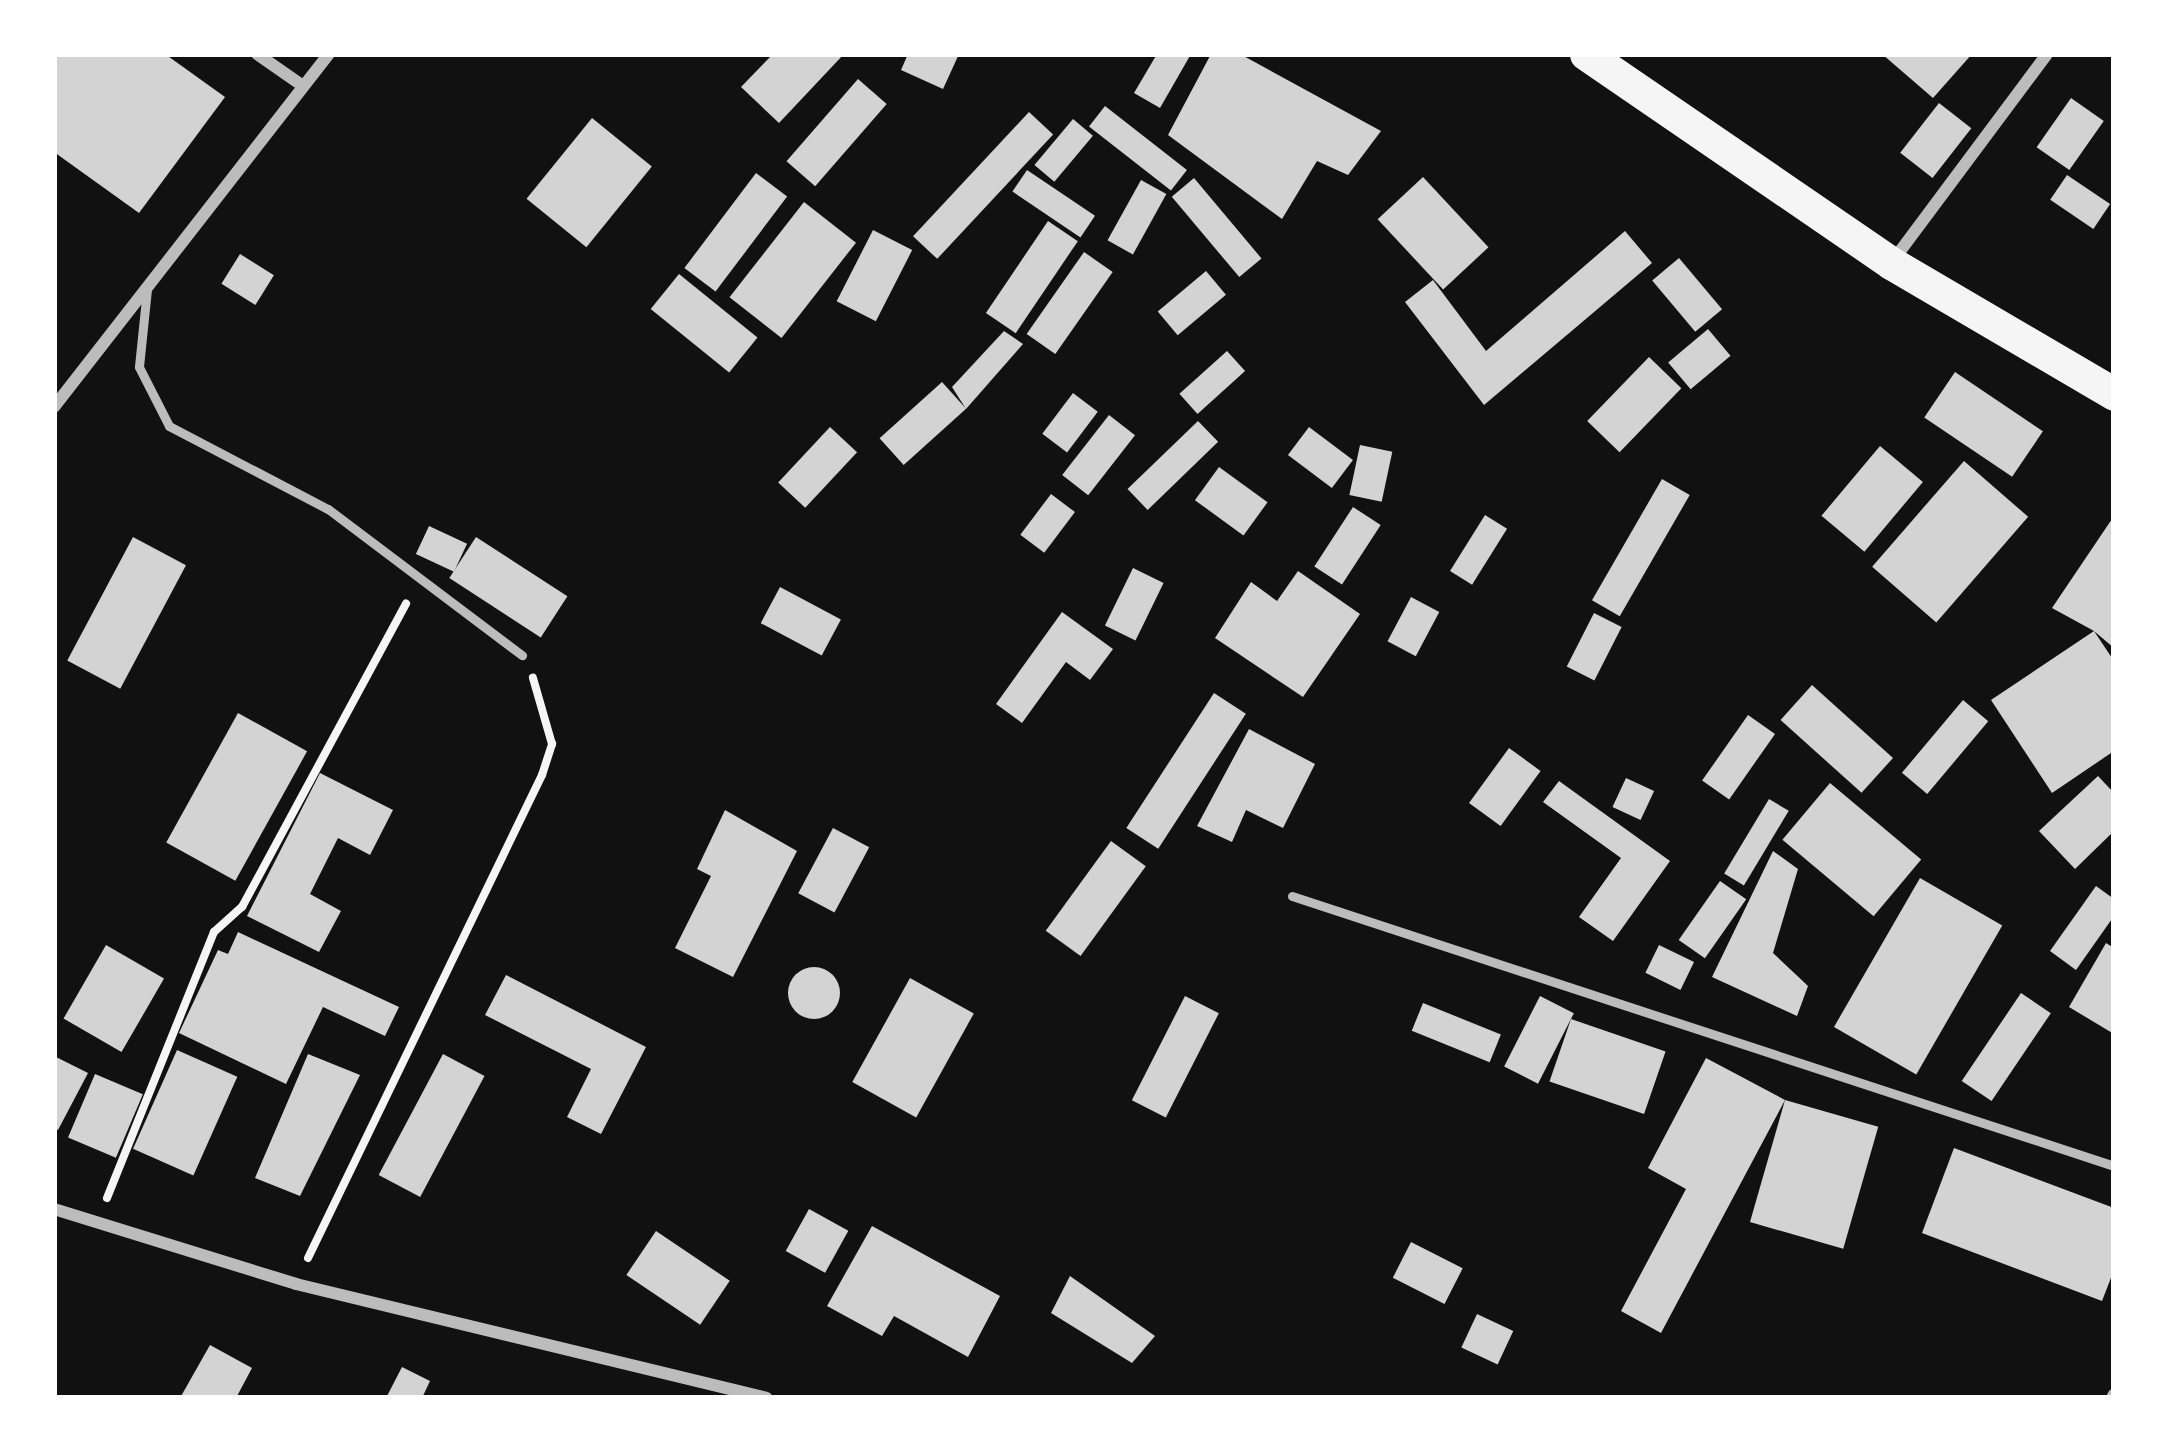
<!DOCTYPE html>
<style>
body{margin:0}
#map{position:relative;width:2168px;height:1452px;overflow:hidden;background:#111;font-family:"Golos Text",sans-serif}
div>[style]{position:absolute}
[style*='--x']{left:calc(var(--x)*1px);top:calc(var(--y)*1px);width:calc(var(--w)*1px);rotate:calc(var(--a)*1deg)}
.building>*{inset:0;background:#d3d3d3;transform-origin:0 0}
.round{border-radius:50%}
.path>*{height:8px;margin:-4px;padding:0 4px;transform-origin:4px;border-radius:4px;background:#f5f5f5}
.service>*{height:9px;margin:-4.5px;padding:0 4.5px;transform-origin:4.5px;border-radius:4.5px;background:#bcbcbc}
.minor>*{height:12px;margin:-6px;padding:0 6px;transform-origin:6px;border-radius:6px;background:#bcbcbc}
.trunk>*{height:33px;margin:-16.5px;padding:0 16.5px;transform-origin:16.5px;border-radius:16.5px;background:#f5f5f5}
span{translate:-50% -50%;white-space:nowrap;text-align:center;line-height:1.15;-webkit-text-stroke:9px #fff;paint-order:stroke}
.frame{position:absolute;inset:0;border:57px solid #fff;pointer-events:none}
</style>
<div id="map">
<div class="building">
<div style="clip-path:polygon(54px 54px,165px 54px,225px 97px,139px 213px,54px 152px)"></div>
<div style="clip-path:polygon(773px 54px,844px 54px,779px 123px,741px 87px)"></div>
<div style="clip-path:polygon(908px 54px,959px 54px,943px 89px,901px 70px)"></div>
<div style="clip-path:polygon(1157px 54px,1191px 54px,1160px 108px,1134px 93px)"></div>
<div style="clip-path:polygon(1211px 54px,1240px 54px,1381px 131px,1348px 175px,1317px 161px,1282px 219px,1168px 135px)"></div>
<div style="clip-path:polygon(1882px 54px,1972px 54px,1933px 98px)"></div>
<div style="left:858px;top:79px;width:38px;height:109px;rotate:41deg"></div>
<div style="left:2071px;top:98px;width:40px;height:60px;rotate:35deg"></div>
<div style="left:1939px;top:103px;width:41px;height:63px;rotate:38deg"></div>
<div style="left:1105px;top:106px;width:104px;height:26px;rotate:38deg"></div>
<div style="left:1029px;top:112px;width:33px;height:170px;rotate:43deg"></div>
<div style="left:592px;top:118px;width:77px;height:104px;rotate:39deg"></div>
<div style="left:1073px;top:119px;width:26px;height:60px;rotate:40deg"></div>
<div style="left:1027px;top:170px;width:82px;height:26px;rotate:34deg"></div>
<div style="left:756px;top:173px;width:39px;height:119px;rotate:37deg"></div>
<div style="left:2067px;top:175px;width:52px;height:30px;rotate:34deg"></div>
<div style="left:1423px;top:177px;width:96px;height:62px;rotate:47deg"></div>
<div style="left:1194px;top:178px;width:105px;height:29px;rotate:50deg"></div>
<div style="left:1141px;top:180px;width:29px;height:69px;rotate:29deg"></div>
<div style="left:804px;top:202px;width:66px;height:121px;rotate:38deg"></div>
<div style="left:1048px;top:221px;width:36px;height:111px;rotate:34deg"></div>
<div style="left:873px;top:230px;width:44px;height:80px;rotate:27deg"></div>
<div style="clip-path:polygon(1625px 231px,1652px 263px,1484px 405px,1405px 302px,1433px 280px,1486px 351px)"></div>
<div style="left:1084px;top:252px;width:35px;height:100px;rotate:35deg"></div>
<div style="left:240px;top:254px;width:40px;height:35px;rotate:32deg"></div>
<div style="left:1679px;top:258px;width:67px;height:35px;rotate:50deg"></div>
<div style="left:1206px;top:271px;width:31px;height:63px;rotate:50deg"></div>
<div style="left:679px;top:274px;width:101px;height:45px;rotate:39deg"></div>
<div style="left:1708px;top:329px;width:35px;height:52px;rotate:50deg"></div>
<div style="clip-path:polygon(1004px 331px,1023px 344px,966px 409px,952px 387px)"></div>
<div style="left:1227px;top:351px;width:27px;height:64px;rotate:48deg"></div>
<div style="left:1649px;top:357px;width:45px;height:89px;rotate:44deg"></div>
<div style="left:1955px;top:372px;width:106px;height:55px;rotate:34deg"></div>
<div style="left:942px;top:382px;width:36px;height:84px;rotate:48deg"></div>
<div style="left:1073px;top:393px;width:31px;height:51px;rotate:37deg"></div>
<div style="left:1109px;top:415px;width:33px;height:76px;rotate:38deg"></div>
<div style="left:1198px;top:421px;width:29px;height:98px;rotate:46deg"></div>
<div style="left:830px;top:427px;width:37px;height:76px;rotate:43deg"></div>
<div style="left:1309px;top:427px;width:55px;height:35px;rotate:37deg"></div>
<div style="left:1360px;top:445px;width:33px;height:51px;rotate:12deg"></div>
<div style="left:1880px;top:446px;width:56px;height:91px;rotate:40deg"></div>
<div style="left:1964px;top:461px;width:85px;height:140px;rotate:41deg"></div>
<div style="left:1219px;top:467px;width:60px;height:41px;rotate:36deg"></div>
<div style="left:1662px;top:479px;width:32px;height:140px;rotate:30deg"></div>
<div style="left:1051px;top:494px;width:30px;height:51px;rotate:37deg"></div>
<div style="left:1353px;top:507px;width:33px;height:71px;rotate:33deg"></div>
<div style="left:1485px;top:515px;width:26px;height:66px;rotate:32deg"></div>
<div style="clip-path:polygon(2114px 516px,2114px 648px,2094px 631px,2114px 661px,2114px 751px,2052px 793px,1991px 700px,2094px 631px,2052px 608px)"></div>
<div style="left:429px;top:526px;width:42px;height:31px;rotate:25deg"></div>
<div style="left:133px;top:537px;width:60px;height:140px;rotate:28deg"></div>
<div style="left:476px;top:537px;width:109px;height:49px;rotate:33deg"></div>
<div style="left:1133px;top:568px;width:34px;height:64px;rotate:26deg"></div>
<div style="clip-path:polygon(1298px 571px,1360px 614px,1303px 697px,1215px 638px,1251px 582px,1277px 601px)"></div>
<div style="left:780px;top:587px;width:69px;height:41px;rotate:28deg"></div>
<div style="left:1411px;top:597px;width:32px;height:50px;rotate:28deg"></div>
<div style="clip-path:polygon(1062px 612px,1113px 649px,1090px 680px,1066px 662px,1022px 723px,996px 704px)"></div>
<div style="left:1594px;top:613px;width:31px;height:60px;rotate:27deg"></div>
<div style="left:1812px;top:685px;width:109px;height:47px;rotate:42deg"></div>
<div style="left:1214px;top:693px;width:38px;height:161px;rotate:33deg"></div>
<div style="left:1963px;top:700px;width:33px;height:95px;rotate:40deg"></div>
<div style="left:238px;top:713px;width:79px;height:148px;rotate:29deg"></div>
<div style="left:1748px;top:715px;width:33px;height:80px;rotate:35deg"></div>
<div style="clip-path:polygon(1249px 729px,1315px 764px,1283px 828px,1246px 810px,1232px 842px,1197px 826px)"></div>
<div style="left:1509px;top:748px;width:39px;height:68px;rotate:36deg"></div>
<div style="clip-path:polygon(320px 773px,393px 810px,370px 855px,338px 838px,310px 894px,341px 911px,319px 952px,247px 916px)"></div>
<div style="clip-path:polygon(2098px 776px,2114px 793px,2114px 831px,2075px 869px,2039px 831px)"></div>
<div style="left:1626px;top:778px;width:31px;height:32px;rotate:25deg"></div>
<div style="clip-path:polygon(1559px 781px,1670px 861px,1613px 941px,1579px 917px,1621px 858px,1543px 802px)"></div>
<div style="left:1830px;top:783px;width:119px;height:74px;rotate:40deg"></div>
<div style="left:1769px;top:799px;width:23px;height:87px;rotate:31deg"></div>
<div style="clip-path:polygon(725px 810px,797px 851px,733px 977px,675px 948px,711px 876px,697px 869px)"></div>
<div style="left:833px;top:828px;width:41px;height:74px;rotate:28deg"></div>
<div style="left:1111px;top:841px;width:43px;height:111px;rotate:36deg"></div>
<div style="clip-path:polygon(1773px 851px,1798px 869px,1773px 953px,1808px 986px,1797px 1016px,1712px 977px)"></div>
<div style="left:1920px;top:878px;width:95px;height:172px;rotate:30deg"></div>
<div style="left:1720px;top:881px;width:32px;height:72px;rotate:35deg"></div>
<div style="clip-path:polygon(2096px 886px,2114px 899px,2114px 916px,2076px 970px,2050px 951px)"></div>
<div style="clip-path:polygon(238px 932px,399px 1007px,385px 1036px,323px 1007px,286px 1084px,179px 1033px,218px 950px,228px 954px)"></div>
<div style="clip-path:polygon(2106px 943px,2114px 948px,2114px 1034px,2069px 1007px)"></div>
<div style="left:106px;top:945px;width:67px;height:85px;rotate:30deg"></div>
<div style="left:1659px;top:945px;width:39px;height:31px;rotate:26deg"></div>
<div class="round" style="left:788px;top:967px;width:52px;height:52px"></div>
<div style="clip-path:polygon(506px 975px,646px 1047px,601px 1134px,567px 1117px,591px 1069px,485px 1015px)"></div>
<div style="left:910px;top:978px;width:73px;height:119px;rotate:29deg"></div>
<div style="left:2021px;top:993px;width:36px;height:106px;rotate:34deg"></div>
<div style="left:1185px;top:996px;width:38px;height:117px;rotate:27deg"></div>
<div style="left:1540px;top:996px;width:38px;height:79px;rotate:27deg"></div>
<div style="left:1423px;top:1003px;width:84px;height:30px;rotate:22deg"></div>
<div style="left:1571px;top:1019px;width:100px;height:66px;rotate:19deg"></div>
<div style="left:177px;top:1050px;width:66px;height:108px;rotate:24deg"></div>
<div style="clip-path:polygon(308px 1054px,360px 1075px,300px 1196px,255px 1178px)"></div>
<div style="left:443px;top:1054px;width:47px;height:137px;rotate:28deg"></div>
<div style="clip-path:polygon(54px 1056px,88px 1073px,58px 1130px,54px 1128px)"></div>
<div style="clip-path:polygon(1706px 1058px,1785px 1100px,1661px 1333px,1621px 1311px,1686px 1189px,1648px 1168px)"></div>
<div style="left:95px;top:1074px;width:52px;height:69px;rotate:23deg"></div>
<div style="left:1785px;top:1100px;width:97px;height:127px;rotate:16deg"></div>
<div style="clip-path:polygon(1954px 1148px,2114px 1208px,2114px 1270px,2102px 1301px,1922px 1233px)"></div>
<div style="left:809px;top:1209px;width:45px;height:48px;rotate:29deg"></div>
<div style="clip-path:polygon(872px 1226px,1000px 1296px,968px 1357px,894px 1316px,882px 1336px,827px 1306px)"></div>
<div style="left:656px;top:1231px;width:89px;height:53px;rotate:34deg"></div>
<div style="left:1411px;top:1242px;width:58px;height:40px;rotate:27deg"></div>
<div style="clip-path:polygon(1070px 1276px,1155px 1336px,1132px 1363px,1051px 1313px)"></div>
<div style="left:1477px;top:1314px;width:40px;height:37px;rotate:25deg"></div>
<div style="clip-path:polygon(210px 1345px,252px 1368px,236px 1398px,180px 1398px)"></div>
<div style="clip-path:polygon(402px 1367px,430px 1381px,422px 1398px,386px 1398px)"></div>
</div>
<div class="path">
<div style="--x:107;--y:1198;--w:287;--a:-68.1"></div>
<div style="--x:214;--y:932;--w:38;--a:-42"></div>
<div style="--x:242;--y:907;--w:345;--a:-61.6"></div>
<div style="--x:308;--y:1258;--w:537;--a:-64.15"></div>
<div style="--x:542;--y:775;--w:33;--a:-72"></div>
<div style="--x:552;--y:744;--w:69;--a:-106.1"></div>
</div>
<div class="service">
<div style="--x:147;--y:289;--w:78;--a:95.9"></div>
<div style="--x:139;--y:367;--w:66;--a:63"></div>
<div style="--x:169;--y:426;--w:179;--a:27.6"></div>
<div style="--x:328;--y:509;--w:243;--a:37"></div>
<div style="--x:1292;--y:896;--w:865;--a:18.18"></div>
</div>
<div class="minor">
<div style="--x:257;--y:54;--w:56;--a:34.8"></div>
<div style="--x:1892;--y:262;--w:259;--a:-53.3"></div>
<div style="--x:54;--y:407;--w:447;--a:-52.1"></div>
<div style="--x:54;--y:1209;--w:253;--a:17.2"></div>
<div style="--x:296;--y:1284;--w:484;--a:13.6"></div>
<div style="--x:2112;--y:1398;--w:4;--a:-63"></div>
</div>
<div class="trunk">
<div style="--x:1586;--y:54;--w:370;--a:34.4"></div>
<div style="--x:1891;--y:263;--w:259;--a:30.4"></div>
</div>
<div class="frame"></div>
</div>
